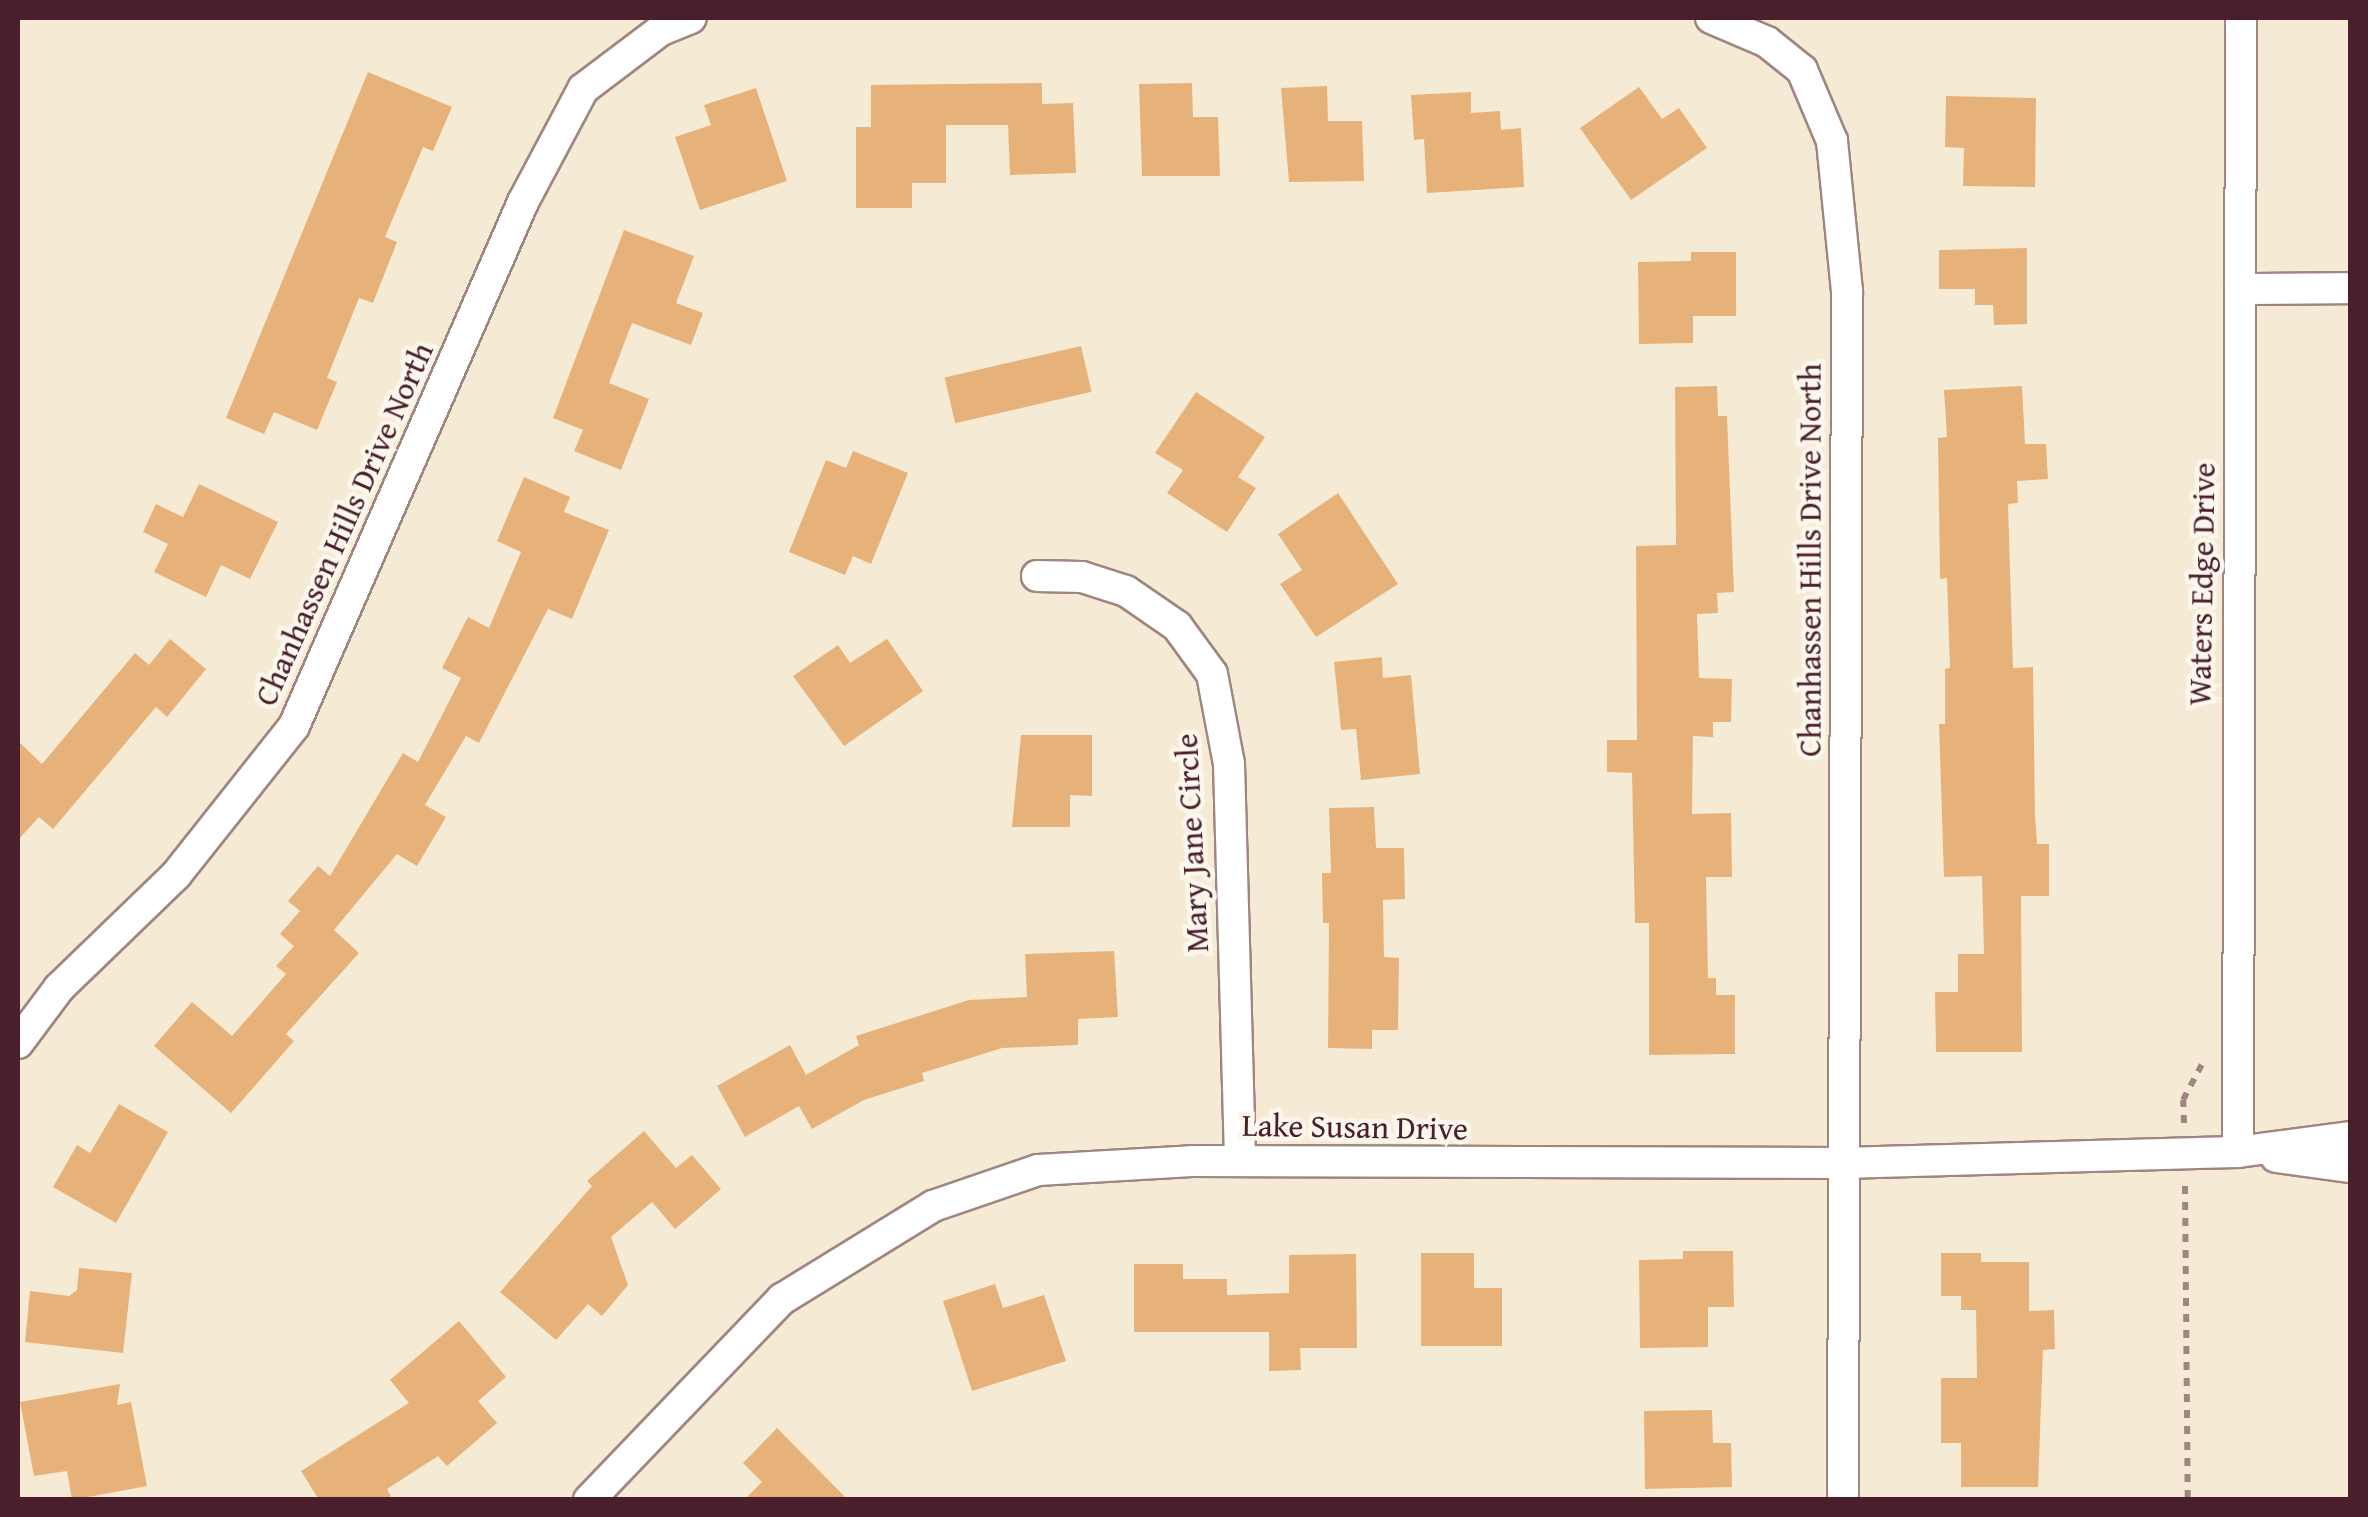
<!DOCTYPE html>
<style>
body{margin:0}
#map{position:relative;width:2368px;height:1517px;overflow:hidden;background:#f5ebd5;font-family:"Gentium Book Plus",serif}
div>[style]{position:absolute}
[style*='--x']{left:calc(var(--x)*1px);top:calc(var(--y)*1px);width:calc(var(--w)*1px);rotate:calc(var(--a)*1deg)}
.building>*{inset:0;background:#e7b27a;transform-origin:0 0}
.path>*{height:6px;margin-top:-3px;transform-origin:0;background:repeating-linear-gradient(90deg,#a08580 0 8px,transparent 0 16px)}
.roads{filter:drop-shadow(2px 0 #a08580) drop-shadow(-2px 0 #a08580) drop-shadow(0 2px #a08580) drop-shadow(0 -2px #a08580)}
.street>*{height:30px;margin:-15px;padding:0 15px;transform-origin:15px;border-radius:15px;background:#fff}
span{translate:-50% -50%;white-space:nowrap;text-align:center;line-height:1.15;-webkit-text-stroke:9px #fbf7ec;paint-order:stroke}
.street-label{font-size:32px;color:#4a1f2b}
.frame{position:absolute;inset:0;border:20px solid #4a1f2b;pointer-events:none}
</style>
<div id="map">
<div class="building">
<div style="clip-path:polygon(368px 72px,452px 107px,433px 151px,423px 147px,385px 237px,397px 242px,373px 303px,359px 298px,327px 378px,337px 382px,317px 430px,274px 412px,264px 434px,226px 418px)"></div>
<div style="clip-path:polygon(1042px 83px,1042px 104px,1073px 103px,1076px 173px,1010px 175px,1008px 125px,946px 125px,946px 183px,912px 183px,912px 208px,856px 208px,856px 127px,871px 127px,871px 85px)"></div>
<div style="clip-path:polygon(1192px 83px,1193px 117px,1218px 117px,1220px 176px,1142px 176px,1139px 84px)"></div>
<div style="clip-path:polygon(1327px 86px,1328px 121px,1362px 121px,1364px 181px,1289px 182px,1281px 88px)"></div>
<div style="clip-path:polygon(1639px 87px,1662px 119px,1679px 108px,1707px 148px,1631px 200px,1580px 128px)"></div>
<div style="clip-path:polygon(756px 88px,787px 181px,700px 210px,675px 137px,711px 125px,704px 105px)"></div>
<div style="clip-path:polygon(1471px 92px,1471px 113px,1500px 111px,1501px 130px,1521px 128px,1524px 187px,1427px 193px,1424px 139px,1414px 140px,1411px 95px)"></div>
<div style="clip-path:polygon(1946px 96px,2036px 98px,2035px 187px,1963px 186px,1964px 148px,1945px 147px)"></div>
<div style="clip-path:polygon(624px 230px,694px 256px,676px 303px,703px 313px,691px 345px,632px 323px,609px 383px,649px 399px,621px 470px,574px 451px,583px 430px,553px 418px)"></div>
<div style="clip-path:polygon(2027px 248px,2027px 324px,1994px 325px,1993px 305px,1975px 305px,1975px 289px,1939px 289px,1939px 250px)"></div>
<div style="clip-path:polygon(1691px 252px,1736px 252px,1736px 316px,1693px 316px,1693px 343px,1639px 344px,1638px 262px,1691px 261px)"></div>
<div style="left:1081px;top:346px;width:47px;height:140px;rotate:77deg"></div>
<div style="clip-path:polygon(1717px 386px,1718px 416px,1727px 416px,1734px 592px,1717px 593px,1718px 613px,1697px 614px,1699px 678px,1732px 679px,1731px 722px,1713px 722px,1713px 737px,1693px 736px,1692px 814px,1731px 813px,1732px 877px,1706px 877px,1708px 978px,1716px 978px,1716px 995px,1735px 995px,1735px 1054px,1649px 1055px,1649px 923px,1635px 923px,1632px 773px,1607px 772px,1607px 740px,1637px 740px,1636px 546px,1676px 545px,1675px 387px)"></div>
<div style="clip-path:polygon(2022px 386px,2025px 444px,2046px 444px,2048px 479px,2017px 481px,2018px 503px,2008px 504px,2013px 668px,2033px 667px,2035px 814px,2037px 844px,2049px 844px,2049px 896px,2021px 896px,2022px 1052px,1936px 1052px,1935px 992px,1958px 992px,1958px 954px,1984px 954px,1982px 876px,1944px 877px,1939px 724px,1945px 724px,1945px 669px,1950px 668px,1947px 578px,1940px 579px,1938px 438px,1947px 437px,1944px 390px)"></div>
<div style="clip-path:polygon(1196px 392px,1265px 437px,1238px 477px,1256px 488px,1227px 532px,1167px 493px,1183px 470px,1155px 453px)"></div>
<div style="clip-path:polygon(853px 451px,908px 473px,871px 564px,853px 556px,845px 575px,789px 552px,826px 460px,846px 468px)"></div>
<div style="clip-path:polygon(524px 477px,570px 497px,564px 512px,609px 530px,572px 619px,548px 609px,479px 743px,466px 736px,425px 805px,446px 817px,417px 866px,397px 854px,334px 930px,359px 953px,286px 1034px,294px 1041px,231px 1113px,154px 1046px,192px 1002px,232px 1036px,286px 974px,276px 966px,294px 946px,280px 934px,300px 911px,288px 901px,318px 866px,330px 876px,403px 753px,418px 762px,461px 678px,442px 668px,468px 617px,489px 628px,521px 552px,497px 541px)"></div>
<div style="clip-path:polygon(199px 484px,278px 522px,250px 579px,221px 565px,206px 597px,154px 572px,168px 544px,143px 532px,156px 504px,183px 517px)"></div>
<div style="clip-path:polygon(1338px 493px,1398px 584px,1316px 637px,1280px 584px,1302px 570px,1278px 534px)"></div>
<div style="clip-path:polygon(170px 639px,206px 669px,167px 717px,156px 707px,53px 829px,39px 817px,18px 840px,18px 741px,42px 764px,135px 653px,149px 665px)"></div>
<div style="clip-path:polygon(887px 639px,923px 691px,844px 746px,793px 676px,838px 645px,850px 663px)"></div>
<div style="clip-path:polygon(1382px 657px,1383px 678px,1411px 675px,1420px 774px,1361px 780px,1356px 729px,1341px 730px,1334px 662px)"></div>
<div style="clip-path:polygon(1021px 735px,1092px 735px,1092px 796px,1070px 795px,1070px 827px,1012px 827px)"></div>
<div style="clip-path:polygon(1374px 807px,1376px 848px,1404px 848px,1405px 899px,1383px 900px,1384px 957px,1399px 958px,1398px 1030px,1372px 1030px,1372px 1049px,1328px 1048px,1329px 923px,1323px 923px,1322px 873px,1331px 873px,1329px 808px)"></div>
<div style="clip-path:polygon(1114px 951px,1118px 1017px,1078px 1019px,1078px 1045px,1002px 1048px,922px 1073px,924px 1081px,864px 1100px,812px 1129px,799px 1106px,745px 1137px,717px 1086px,790px 1045px,806px 1075px,859px 1045px,856px 1036px,969px 1000px,1027px 997px,1025px 954px)"></div>
<div style="clip-path:polygon(119px 1104px,168px 1132px,116px 1223px,53px 1187px,77px 1145px,90px 1153px)"></div>
<div style="clip-path:polygon(644px 1131px,676px 1168px,692px 1155px,721px 1189px,675px 1229px,652px 1202px,611px 1237px,628px 1285px,602px 1316px,588px 1304px,556px 1340px,500px 1292px,592px 1186px,587px 1181px)"></div>
<div style="clip-path:polygon(1683px 1251px,1733px 1251px,1734px 1307px,1708px 1307px,1708px 1347px,1640px 1348px,1639px 1260px,1683px 1259px)"></div>
<div style="clip-path:polygon(1421px 1253px,1474px 1253px,1474px 1288px,1502px 1288px,1502px 1346px,1421px 1346px)"></div>
<div style="clip-path:polygon(1941px 1253px,1981px 1253px,1981px 1262px,2029px 1262px,2029px 1311px,2054px 1310px,2055px 1349px,2043px 1350px,2038px 1487px,1961px 1487px,1961px 1443px,1941px 1443px,1941px 1378px,1977px 1378px,1976px 1310px,1961px 1310px,1961px 1296px,1941px 1296px)"></div>
<div style="clip-path:polygon(1356px 1254px,1357px 1348px,1300px 1348px,1301px 1370px,1269px 1371px,1269px 1332px,1134px 1332px,1134px 1264px,1183px 1264px,1183px 1279px,1227px 1279px,1227px 1295px,1289px 1293px,1289px 1255px)"></div>
<div style="clip-path:polygon(79px 1268px,132px 1273px,123px 1353px,25px 1342px,30px 1291px,69px 1296px,77px 1290px)"></div>
<div style="clip-path:polygon(995px 1284px,1003px 1308px,1044px 1295px,1066px 1361px,972px 1391px,943px 1301px)"></div>
<div style="clip-path:polygon(459px 1321px,506px 1377px,478px 1401px,497px 1423px,447px 1466px,438px 1456px,387px 1489px,393px 1500px,319px 1500px,301px 1471px,409px 1403px,390px 1380px)"></div>
<div style="clip-path:polygon(120px 1384px,117px 1405px,131px 1402px,147px 1486px,72px 1500px,67px 1471px,34px 1476px,20px 1402px)"></div>
<div style="clip-path:polygon(1712px 1410px,1713px 1443px,1731px 1443px,1732px 1487px,1645px 1489px,1644px 1411px)"></div>
<div style="clip-path:polygon(777px 1428px,848px 1500px,744px 1500px,762px 1482px,743px 1463px)"></div>
</div>
<div class="path">
<div style="--x:2184;--y:1123;--w:23;--a:-92"></div>
<div style="--x:2183;--y:1100;--w:40;--a:-62"></div>
<div style="--x:2185;--y:1186;--w:314;--a:89.5"></div>
</div>
<div class="roads">
<div class="street">
<div style="--x:1711;--y:18;--w:61;--a:23.2"></div>
<div style="--x:1767;--y:42;--w:45;--a:38.7"></div>
<div style="--x:1802;--y:70;--w:77;--a:67.1"></div>
<div style="--x:1832;--y:141;--w:151;--a:84.3"></div>
<div style="--x:1847;--y:291;--w:1209;--a:90.19"></div>
<div style="--x:2240;--y:289;--w:110;--a:-0.5"></div>
<div style="--x:1037;--y:576;--w:45;--a:1.3"></div>
<div style="--x:1082;--y:577;--w:46;--a:17.7"></div>
<div style="--x:1126;--y:591;--w:62;--a:34.5"></div>
<div style="--x:1177;--y:626;--w:59;--a:53.9"></div>
<div style="--x:1212;--y:674;--w:92;--a:79.3"></div>
<div style="--x:1229;--y:764;--w:397;--a:88.4"></div>
<div style="--x:18;--y:1043;--w:69;--a:-53.3"></div>
<div style="--x:59;--y:988;--w:163;--a:-44"></div>
<div style="--x:176;--y:875;--w:190;--a:-51.6"></div>
<div style="--x:294;--y:726;--w:572;--a:-66.39"></div>
<div style="--x:523;--y:202;--w:128;--a:-62"></div>
<div style="--x:583;--y:89;--w:98;--a:-37.1"></div>
<div style="--x:661;--y:30;--w:32;--a:-22"></div>
<div style="--x:2238;--y:1152;--w:1134;--a:-89.85"></div>
<div style="--x:2276;--y:1157;--w:75;--a:7.7"></div>
<div style="--x:589;--y:1500;--w:279;--a:-46.2"></div>
<div style="--x:782;--y:1299;--w:177;--a:-31.6"></div>
<div style="--x:933;--y:1206;--w:111;--a:-18.9"></div>
<div style="--x:1038;--y:1170;--w:154;--a:-3.3"></div>
<div style="--x:1192;--y:1161;--w:650;--a:0.18"></div>
<div style="--x:1842;--y:1163;--w:396;--a:-1.6"></div>
<div style="--x:2238;--y:1152;--w:113;--a:-7.6"></div>
</div>
</div>
<div class="street-label">
<span style="left:344px;top:524px;rotate:-66deg">Chanhassen Hills Drive North</span>
<span style="left:1810px;top:560px;rotate:-90deg">Chanhassen Hills Drive North</span>
<span style="left:2202px;top:584px;rotate:-89deg">Waters Edge Drive</span>
<span style="left:1192px;top:843px;rotate:-93deg">Mary Jane Circle</span>
<span style="left:1355px;top:1127px;rotate:1deg">Lake Susan Drive</span>
</div>
<div class="frame"></div>
</div>
